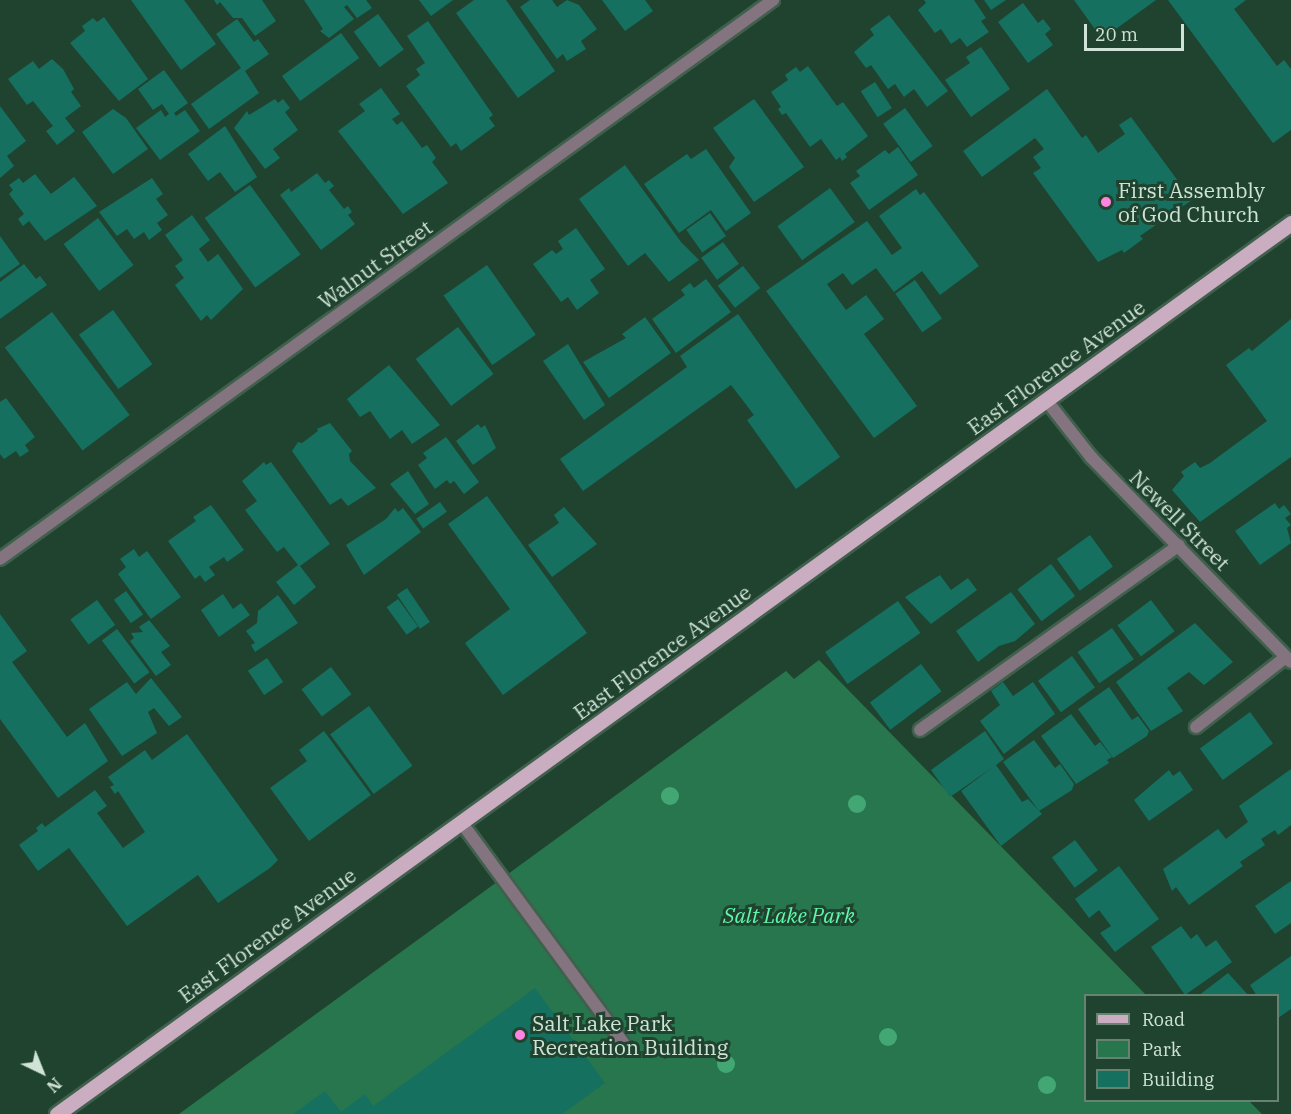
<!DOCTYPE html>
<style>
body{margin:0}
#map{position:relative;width:1291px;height:1114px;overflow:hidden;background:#20432f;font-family:"IBM Plex Serif",serif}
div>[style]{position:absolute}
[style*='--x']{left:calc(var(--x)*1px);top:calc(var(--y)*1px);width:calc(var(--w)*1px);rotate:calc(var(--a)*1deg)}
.green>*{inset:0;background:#27764e}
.building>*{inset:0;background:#157060;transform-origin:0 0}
.roads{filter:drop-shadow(2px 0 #40604d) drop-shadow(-2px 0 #40604d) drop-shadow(0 2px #40604d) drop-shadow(0 -2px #40604d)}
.lane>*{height:12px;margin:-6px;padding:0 6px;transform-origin:6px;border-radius:6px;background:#83747f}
.street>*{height:12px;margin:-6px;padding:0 6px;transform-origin:6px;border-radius:6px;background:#83747f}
.primary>*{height:15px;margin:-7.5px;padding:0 7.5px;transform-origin:7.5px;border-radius:7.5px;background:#cbadc2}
.trees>*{width:18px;height:18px;margin:-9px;border-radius:50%;background:#43a774}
.dots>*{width:16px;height:16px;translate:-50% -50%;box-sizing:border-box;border:3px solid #20432f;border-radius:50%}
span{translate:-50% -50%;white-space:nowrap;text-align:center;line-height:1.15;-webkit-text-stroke:6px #20432f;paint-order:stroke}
.poi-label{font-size:21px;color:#cfe3d6}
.left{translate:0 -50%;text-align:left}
.street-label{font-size:21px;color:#cfe3d6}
.park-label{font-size:21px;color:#60f9ac;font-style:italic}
.legend{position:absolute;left:1084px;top:994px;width:195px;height:108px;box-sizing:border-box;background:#20432f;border:2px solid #668372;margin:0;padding:8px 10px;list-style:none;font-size:18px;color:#cfe3d6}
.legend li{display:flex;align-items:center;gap:12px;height:30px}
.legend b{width:30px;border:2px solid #668372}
.north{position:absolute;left:12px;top:1042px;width:60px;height:60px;-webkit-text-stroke:4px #20432f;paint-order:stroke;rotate:137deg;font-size:16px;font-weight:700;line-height:24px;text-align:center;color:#cfe3d6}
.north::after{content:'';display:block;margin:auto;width:21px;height:27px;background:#cfe3d6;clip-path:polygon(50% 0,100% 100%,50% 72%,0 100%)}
.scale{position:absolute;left:1084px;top:24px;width:100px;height:27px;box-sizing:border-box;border:3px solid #cfe3d6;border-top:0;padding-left:8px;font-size:18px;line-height:21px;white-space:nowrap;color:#cfe3d6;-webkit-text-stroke:4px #20432f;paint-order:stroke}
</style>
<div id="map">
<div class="green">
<div style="clip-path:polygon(819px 660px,1146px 995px,1086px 996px,1086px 1100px,1249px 1101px,1262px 1114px,179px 1114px,786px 671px,794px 679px)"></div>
</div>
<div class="building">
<div style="clip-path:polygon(131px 0,184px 0,216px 44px,181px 70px)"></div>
<div style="clip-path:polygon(214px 0,262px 0,276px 21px,255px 36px,242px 18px,233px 18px,220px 2px,217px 5px)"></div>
<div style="clip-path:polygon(304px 0,366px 0,372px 8px,357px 18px,347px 5px,344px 7px,354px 19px,329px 38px,320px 31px,323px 29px)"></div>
<div style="clip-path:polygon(419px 0,453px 0,431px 16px)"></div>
<div style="clip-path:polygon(474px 0,506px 0,555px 71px,518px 98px,456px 13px)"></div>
<div style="clip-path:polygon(530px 0,552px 0,557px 7px,567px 0,579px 5px,597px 29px,581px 41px,586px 49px,567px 61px,563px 54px,557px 59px,520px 7px)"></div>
<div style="clip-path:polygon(602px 0,645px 0,653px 11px,625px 31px)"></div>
<div style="clip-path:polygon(924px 0,974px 0,986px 18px,981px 21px,989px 32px,967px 47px,960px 38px,951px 44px,941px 29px,935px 33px,918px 10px,926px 3px)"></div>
<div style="clip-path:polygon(984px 0,1006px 0,991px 10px)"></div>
<div style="clip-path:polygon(1074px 0,1156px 0,1102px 39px)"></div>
<div style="clip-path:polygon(1168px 0,1246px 0,1234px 9px,1277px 66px,1284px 60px,1291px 69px,1291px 130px,1273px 143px)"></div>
<div style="clip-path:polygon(1023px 3px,1038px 23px,1043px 19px,1051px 29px,1045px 34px,1053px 45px,1028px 63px,998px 22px)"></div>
<div style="left:378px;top:14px;width:44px;height:30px;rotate:54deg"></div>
<div style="clip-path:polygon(889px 15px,948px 91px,927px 107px,914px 89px,904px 97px,895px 84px,888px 89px,871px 65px,866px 68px,854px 52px,874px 35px,870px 29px)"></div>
<div style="clip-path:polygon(104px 17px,148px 79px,119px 101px,70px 43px,85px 31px,82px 26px,93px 18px,97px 22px)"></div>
<div style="clip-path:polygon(237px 19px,254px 42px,258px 39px,269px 54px,245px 71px,259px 93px,209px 129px,191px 104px,241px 68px,216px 34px)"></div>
<div style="clip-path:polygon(428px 21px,493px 115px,489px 118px,495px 126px,461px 151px,456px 143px,451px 147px,406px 86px,420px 75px,416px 69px,425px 63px,407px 36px)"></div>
<div style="left:341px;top:33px;width:31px;height:73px;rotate:54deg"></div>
<div style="clip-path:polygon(981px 47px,1010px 89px,971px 117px,945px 80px,970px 63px,966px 57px)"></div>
<div style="clip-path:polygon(52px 59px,63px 69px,74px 89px,71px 92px,81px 106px,65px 118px,75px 131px,57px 145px,46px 131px,53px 126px,33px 101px,27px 105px,8px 79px,33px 61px,39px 69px)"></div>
<div style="clip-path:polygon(808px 66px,837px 106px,843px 102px,868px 136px,845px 154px,847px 157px,842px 161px,840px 157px,836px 160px,821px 139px,810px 147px,786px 113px,782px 115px,778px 109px,781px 107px,771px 92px,788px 80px,785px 75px,796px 67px,800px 72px)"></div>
<div style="clip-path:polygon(164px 70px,188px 103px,174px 113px,176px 116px,185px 110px,200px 131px,160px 160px,136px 128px,161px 110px,165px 117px,169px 114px,162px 104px,153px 110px,138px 89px)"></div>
<div style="left:875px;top:82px;width:31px;height:17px;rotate:57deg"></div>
<div style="clip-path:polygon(381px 88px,400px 114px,392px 119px,397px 125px,402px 121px,422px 148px,427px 145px,436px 158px,432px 162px,448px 183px,403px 214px,338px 131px,365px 111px,359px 104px)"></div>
<div style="clip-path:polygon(1047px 89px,1082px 138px,1086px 135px,1098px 153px,1125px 134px,1119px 125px,1131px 117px,1192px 200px,1140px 236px,1143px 239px,1124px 253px,1122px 250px,1098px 262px,1033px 173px,1041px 168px,1033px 157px,1044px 149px,1035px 138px,982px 177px,963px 151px)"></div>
<div style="clip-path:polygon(275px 99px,278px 103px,283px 99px,290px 108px,285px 112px,298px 130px,273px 149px,280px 158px,265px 169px,234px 128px,247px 111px,249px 115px)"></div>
<div style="clip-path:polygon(754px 99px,804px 167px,754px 202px,729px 167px,735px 158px,713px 128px)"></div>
<div style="clip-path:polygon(0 106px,26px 141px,7px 156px,14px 166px,0 178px)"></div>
<div style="left:905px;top:108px;width:47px;height:27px;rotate:54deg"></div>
<div style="clip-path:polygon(113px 109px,126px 118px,148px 149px,113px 174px,82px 132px)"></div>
<div style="clip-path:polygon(225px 126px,257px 177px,235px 192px,220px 172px,208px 181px,188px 154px)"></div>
<div style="clip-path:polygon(898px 147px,918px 175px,869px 210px,850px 183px,860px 176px,856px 171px,885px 150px,889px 154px)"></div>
<div style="clip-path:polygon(706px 149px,751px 213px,726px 231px,711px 210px,679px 233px,644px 184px,687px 154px,691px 159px)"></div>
<div style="clip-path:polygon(625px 165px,681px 242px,699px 260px,669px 282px,645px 253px,628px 266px,579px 199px)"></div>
<div style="clip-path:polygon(317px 173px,325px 183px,329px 180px,334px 186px,329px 190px,344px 209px,348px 206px,352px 212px,348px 215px,355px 224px,321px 250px,280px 195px,289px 188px,291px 192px)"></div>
<div style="clip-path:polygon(35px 174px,51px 194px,74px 177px,97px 206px,45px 241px,29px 221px,23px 226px,18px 219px,24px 214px,9px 194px,13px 190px,9px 185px,19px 178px,23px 183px)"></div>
<div style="clip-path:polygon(152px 178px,163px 194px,156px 199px,168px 215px,157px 223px,162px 230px,149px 240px,144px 232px,134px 239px,127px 229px,117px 236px,99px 212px)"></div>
<div style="left:250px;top:185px;width:86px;height:56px;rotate:54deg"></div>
<div style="left:830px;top:188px;width:42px;height:65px;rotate:54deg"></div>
<div style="clip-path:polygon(916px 189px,920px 195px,924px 192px,979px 266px,940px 295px,922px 271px,894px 292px,876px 268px,852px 285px,843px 273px,827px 284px,846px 310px,866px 295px,884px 319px,864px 334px,917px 406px,874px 438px,766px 291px,867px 221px,892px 255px,902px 248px,879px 216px)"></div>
<div style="left:710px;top:213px;width:28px;height:29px;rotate:55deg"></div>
<div style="clip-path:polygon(192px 215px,210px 240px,199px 249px,208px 262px,218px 254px,243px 289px,211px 320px,207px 315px,201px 321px,175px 285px,184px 278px,175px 266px,183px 260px,165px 235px)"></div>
<div style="left:98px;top:218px;width:59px;height:43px;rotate:53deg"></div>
<div style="clip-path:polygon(576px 228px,605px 269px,590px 280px,599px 293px,577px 310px,568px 297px,561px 302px,533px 264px,552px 250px,556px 254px,563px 249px,558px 241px)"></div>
<div style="clip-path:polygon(0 236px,20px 264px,0 278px)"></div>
<div style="left:723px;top:242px;width:27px;height:27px;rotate:54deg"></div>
<div style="clip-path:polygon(24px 264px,36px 279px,40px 276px,47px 285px,0 319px,0 282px)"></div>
<div style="left:487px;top:265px;width:85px;height:53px;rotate:55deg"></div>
<div style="left:743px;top:266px;width:28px;height:32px;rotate:52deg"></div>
<div style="clip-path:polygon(706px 279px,731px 312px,676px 353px,652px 319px,685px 295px,681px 290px,690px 283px,694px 288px)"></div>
<div style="left:915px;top:280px;width:47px;height:24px;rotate:55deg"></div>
<div style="left:113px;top:310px;width:67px;height:42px;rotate:54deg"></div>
<div style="left:52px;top:312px;width:129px;height:59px;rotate:53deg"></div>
<div style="clip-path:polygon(738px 314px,840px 457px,796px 489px,747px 420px,754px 415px,731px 385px,583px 491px,560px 459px,687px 367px,680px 356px)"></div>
<div style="clip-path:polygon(645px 317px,671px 353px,609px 398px,583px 362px,626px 338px,622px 334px)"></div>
<div style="clip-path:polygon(1291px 319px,1291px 457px,1200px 522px,1172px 490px,1184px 476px,1181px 472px,1195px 462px,1200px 468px,1210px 463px,1267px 421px,1226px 365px,1249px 348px,1252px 351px)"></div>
<div style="left:458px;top:327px;width:59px;height:53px;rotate:53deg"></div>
<div style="clip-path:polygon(568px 344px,605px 405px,584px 420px,543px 361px)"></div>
<div style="clip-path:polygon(389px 365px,440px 425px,412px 444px,402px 430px,390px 439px,370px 411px,360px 417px,347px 399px)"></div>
<div style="clip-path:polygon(6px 398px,35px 437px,25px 445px,29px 451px,20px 457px,16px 451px,4px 459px,0 454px,0 402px)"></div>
<div style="clip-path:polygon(330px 423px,352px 451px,349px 454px,350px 461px,376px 488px,348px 506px,341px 498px,330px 505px,292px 451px,298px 442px,302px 443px,318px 431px,317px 429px)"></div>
<div style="clip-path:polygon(478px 424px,481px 428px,485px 425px,496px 448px,473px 465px,456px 441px)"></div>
<div style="clip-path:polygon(446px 437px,479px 482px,464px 494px,454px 481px,450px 484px,447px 480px,435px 489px,418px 465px,427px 458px,423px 453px)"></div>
<div style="clip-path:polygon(264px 462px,266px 465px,271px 462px,330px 544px,300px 566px,316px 587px,294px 605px,276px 582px,298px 565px,284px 547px,277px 552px,245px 510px,257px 501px,242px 481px)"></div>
<div style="clip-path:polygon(408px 471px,429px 504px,415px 514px,390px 484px)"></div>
<div style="clip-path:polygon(487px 496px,587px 633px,503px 695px,465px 643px,510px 609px,448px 524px)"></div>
<div style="left:440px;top:502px;width:12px;height:29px;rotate:55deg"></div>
<div style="clip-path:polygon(1275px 503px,1279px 509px,1284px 505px,1291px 514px,1285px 518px,1291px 525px,1287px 528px,1291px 543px,1260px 565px,1235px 531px)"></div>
<div style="clip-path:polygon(211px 505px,244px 550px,227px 562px,224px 557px,209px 567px,215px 575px,205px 582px,200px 575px,195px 579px,168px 541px,196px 521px,193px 517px)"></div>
<div style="clip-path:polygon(564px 507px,597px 544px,552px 577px,528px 545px,559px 523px,554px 515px)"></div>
<div style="clip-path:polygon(395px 508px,398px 512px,403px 508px,421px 532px,364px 575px,346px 545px,386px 519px)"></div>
<div style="left:1090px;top:535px;width:39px;height:41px;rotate:54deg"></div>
<div style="clip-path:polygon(134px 549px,139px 557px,147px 551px,181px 597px,151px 619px,118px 574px,126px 567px,120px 559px)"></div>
<div style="left:1051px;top:564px;width:40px;height:42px;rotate:53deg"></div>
<div style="clip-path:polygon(940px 575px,951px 590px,968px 578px,977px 590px,931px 624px,905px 597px)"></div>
<div style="left:407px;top:588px;width:41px;height:12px;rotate:56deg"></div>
<div style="left:126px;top:591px;width:29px;height:15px;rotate:54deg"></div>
<div style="clip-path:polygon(1011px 592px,1035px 624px,1015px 641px,999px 646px,978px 662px,956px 631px)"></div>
<div style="clip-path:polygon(223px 594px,233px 609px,241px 603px,250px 615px,219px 637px,201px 610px)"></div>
<div style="clip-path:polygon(278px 595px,298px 623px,255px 652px,251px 645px,255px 643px,246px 631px,257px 623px,258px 611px)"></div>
<div style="left:398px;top:599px;width:34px;height:14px;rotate:54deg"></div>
<div style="left:97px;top:600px;width:31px;height:33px;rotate:54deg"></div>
<div style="left:1151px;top:600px;width:39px;height:42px;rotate:53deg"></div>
<div style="left:898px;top:601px;width:39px;height:89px;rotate:55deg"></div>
<div style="clip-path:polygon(0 614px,27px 651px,12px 662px,67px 737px,85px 723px,108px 761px,58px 798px,0 719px)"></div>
<div style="clip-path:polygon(149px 620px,170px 646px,161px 652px,171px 665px,156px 676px,130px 641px,134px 638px,131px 633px,143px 632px,139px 627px)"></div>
<div style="clip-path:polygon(1195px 623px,1233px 662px,1204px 685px,1189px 672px,1167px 688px,1183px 711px,1151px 731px,1116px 682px)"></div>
<div style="left:1112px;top:628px;width:38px;height:42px;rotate:55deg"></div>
<div style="left:117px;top:629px;width:54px;height:19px;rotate:53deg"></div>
<div style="left:1072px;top:656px;width:39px;height:42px;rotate:54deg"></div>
<div style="left:267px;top:658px;width:29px;height:23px;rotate:56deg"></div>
<div style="left:921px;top:664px;width:34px;height:64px;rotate:53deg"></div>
<div style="left:331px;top:667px;width:34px;height:37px;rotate:53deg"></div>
<div style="clip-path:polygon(151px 678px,182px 717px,169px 726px,154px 708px,148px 712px,157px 733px,122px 756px,89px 709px,127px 682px,136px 694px)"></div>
<div style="clip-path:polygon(1003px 682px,1013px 696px,1033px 682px,1055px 714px,1004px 754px,980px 721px,1000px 705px,991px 691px)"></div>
<div style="clip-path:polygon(1109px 687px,1132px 720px,1138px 716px,1149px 731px,1147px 736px,1113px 758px,1078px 709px)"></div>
<div style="left:369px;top:706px;width:74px;height:48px;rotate:54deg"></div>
<div style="left:1250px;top:712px;width:39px;height:62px;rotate:54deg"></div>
<div style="clip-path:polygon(1071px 714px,1095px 746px,1100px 742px,1112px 757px,1107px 760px,1109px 763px,1076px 784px,1041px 736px)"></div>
<div style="clip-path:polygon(324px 731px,371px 795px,309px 841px,270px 788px,307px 761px,299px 750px)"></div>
<div style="clip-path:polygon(985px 731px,1004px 759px,996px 765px,1022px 802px,1028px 799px,1042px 814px,1001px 846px,961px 791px,993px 767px,950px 797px,931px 770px)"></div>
<div style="clip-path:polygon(187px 734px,278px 860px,270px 868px,218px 903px,198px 875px,127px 926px,69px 848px,38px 871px,19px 845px,38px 831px,36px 828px,42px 823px,45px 827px,95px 790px,107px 806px,97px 813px,123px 848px,145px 832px,118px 791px,115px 794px,110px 787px,114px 785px,108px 777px,145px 750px,152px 760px)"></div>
<div style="clip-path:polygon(1034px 740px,1055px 768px,1060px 764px,1074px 784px,1072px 790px,1039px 811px,1003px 762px)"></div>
<div style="clip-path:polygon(1291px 769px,1291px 825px,1278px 835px,1275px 830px,1261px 839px,1265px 845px,1240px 862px,1243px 866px,1189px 905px,1176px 887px,1172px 891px,1163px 869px,1218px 829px,1226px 839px,1248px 822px,1239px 806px)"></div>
<div style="clip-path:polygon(1169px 770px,1173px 776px,1180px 771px,1193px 790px,1149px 821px,1134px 800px)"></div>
<div style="left:1075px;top:840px;width:38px;height:29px;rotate:53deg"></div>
<div style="clip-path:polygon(1119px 866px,1159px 919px,1115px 952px,1100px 933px,1111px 926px,1099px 910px,1089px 918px,1075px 899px)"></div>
<div style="clip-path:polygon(1291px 881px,1291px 923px,1275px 934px,1255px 906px)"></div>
<div style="clip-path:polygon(1181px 926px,1191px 939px,1197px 934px,1206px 947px,1216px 940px,1232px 962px,1185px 995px,1151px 947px)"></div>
<div style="clip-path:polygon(1291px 956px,1291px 1009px,1278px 1018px,1278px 996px,1257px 996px,1250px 985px)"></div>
<div style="clip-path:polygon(1228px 973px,1249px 996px,1198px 996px)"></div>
<div style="clip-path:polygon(535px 988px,605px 1083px,562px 1114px,293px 1114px,325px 1091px,341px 1112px,365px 1094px,373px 1106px)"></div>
</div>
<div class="roads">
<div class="lane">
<div style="--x:1196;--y:727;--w:114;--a:-37.9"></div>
<div style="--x:920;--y:730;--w:318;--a:-35.5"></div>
<div style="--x:461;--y:822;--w:280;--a:53.7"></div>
</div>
<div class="street">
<div style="--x:1046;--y:400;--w:73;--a:51.7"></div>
<div style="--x:1091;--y:457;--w:286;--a:45.7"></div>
<div style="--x:0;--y:559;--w:954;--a:-35.87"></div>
</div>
<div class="primary">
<div style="--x:57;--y:1114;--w:1522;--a:-35.83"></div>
</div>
</div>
<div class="trees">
<div style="left:670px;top:796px"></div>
<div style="left:857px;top:804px"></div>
<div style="left:888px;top:1037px"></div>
<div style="left:726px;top:1064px"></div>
<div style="left:1047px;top:1085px"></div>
</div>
<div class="dots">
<div style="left:1106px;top:202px;background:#fe85df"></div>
<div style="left:520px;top:1035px;background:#fe85df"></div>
</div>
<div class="poi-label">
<span class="left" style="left:1118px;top:202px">First Assembly<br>of God Church</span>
<span class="left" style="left:532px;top:1035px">Salt Lake Park<br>Recreation Building</span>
</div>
<div class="street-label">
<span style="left:375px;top:264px;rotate:-36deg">Walnut Street</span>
<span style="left:1056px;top:367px;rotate:-36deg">East Florence Avenue</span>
<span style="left:1180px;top:520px;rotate:45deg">Newell Street</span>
<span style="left:662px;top:652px;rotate:-36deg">East Florence Avenue</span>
<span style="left:267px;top:935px;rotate:-36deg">East Florence Avenue</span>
</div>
<div class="park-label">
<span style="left:789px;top:915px">Salt Lake Park</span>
</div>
<ul class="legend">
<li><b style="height:8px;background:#cbadc2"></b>Road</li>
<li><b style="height:16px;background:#27764e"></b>Park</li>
<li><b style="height:16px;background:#157060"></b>Building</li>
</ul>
<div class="north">N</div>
<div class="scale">20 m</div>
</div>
